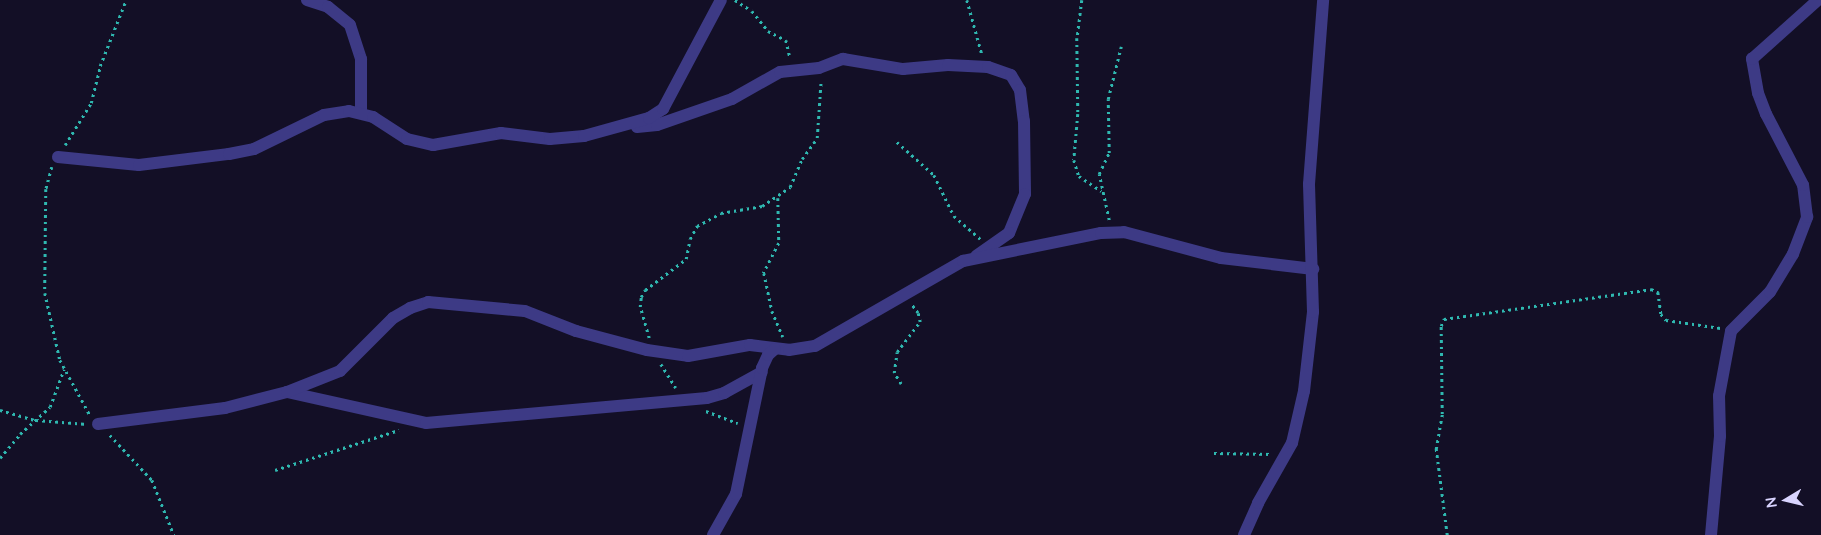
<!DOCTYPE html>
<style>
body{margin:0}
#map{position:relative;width:1821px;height:535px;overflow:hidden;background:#130f26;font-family:Lato,sans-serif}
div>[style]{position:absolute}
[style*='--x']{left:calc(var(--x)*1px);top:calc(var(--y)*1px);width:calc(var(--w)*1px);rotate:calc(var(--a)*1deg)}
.path>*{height:2.5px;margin-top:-1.25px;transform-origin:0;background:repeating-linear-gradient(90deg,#2fb8b0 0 2.5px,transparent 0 6.5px)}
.minor>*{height:12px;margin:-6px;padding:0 6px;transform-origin:6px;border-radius:6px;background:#3d3a85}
span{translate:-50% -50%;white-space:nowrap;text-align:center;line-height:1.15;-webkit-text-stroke:4px #130f26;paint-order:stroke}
.north{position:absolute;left:1761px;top:475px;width:50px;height:50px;-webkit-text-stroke:4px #130f26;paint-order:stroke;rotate:261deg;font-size:14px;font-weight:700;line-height:20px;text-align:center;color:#d9d4ff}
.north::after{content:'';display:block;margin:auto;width:18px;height:22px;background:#d9d4ff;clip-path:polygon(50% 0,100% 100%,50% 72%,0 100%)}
</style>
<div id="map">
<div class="path">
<div style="--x:735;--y:0;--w:20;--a:33"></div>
<div style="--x:752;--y:11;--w:26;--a:51"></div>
<div style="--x:768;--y:31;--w:20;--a:27"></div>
<div style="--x:786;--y:40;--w:18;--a:77"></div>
<div style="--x:967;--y:0;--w:56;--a:74.5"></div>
<div style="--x:1082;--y:0;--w:38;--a:97"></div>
<div style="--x:1077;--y:38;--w:76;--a:89.2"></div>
<div style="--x:1078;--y:114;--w:46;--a:95"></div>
<div style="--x:1074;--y:160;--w:17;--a:73"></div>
<div style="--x:1079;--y:176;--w:27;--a:34"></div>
<div style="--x:897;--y:142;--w:50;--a:41.7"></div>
<div style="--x:934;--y:175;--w:46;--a:64"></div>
<div style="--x:954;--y:216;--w:35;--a:41"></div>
<div style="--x:65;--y:145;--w:49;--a:-58.2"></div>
<div style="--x:91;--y:103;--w:38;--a:-76"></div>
<div style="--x:100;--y:66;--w:71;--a:-68.5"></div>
<div style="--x:52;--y:167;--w:23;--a:105"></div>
<div style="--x:46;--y:189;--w:104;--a:90.6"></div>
<div style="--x:45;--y:293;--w:69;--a:77.4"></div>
<div style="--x:60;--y:360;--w:63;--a:61.4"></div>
<div style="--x:778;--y:198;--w:45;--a:88.7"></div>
<div style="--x:779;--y:243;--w:34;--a:117"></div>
<div style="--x:764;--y:273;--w:39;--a:78"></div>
<div style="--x:772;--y:311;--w:28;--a:67"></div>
<div style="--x:1109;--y:220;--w:47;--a:-102.3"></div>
<div style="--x:1099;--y:174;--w:23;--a:-65"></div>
<div style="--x:1109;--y:153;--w:54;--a:-91.1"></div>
<div style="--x:1108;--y:99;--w:54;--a:-76"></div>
<div style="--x:649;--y:338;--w:32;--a:-106"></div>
<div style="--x:640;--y:307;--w:10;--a:-84"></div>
<div style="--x:641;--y:297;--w:8;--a:-60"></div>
<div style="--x:645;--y:290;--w:51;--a:-37.1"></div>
<div style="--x:686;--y:259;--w:20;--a:-79"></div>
<div style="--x:690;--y:239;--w:15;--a:-62"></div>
<div style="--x:697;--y:226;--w:27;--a:-28"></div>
<div style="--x:721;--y:213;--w:42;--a:-9.7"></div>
<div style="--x:762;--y:206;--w:34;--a:-34"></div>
<div style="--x:790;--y:187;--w:30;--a:-67"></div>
<div style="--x:802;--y:159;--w:26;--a:-54"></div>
<div style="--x:817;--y:138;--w:58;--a:-86.1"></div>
<div style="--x:661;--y:364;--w:28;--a:58"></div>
<div style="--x:901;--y:384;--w:13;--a:-122"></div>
<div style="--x:894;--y:373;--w:21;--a:-82"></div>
<div style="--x:897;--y:352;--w:38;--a:-53"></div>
<div style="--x:920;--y:322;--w:9;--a:-103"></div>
<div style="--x:918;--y:313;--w:11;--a:-128"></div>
<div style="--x:0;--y:410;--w:37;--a:16"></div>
<div style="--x:36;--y:420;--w:51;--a:4.5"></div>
<div style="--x:706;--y:411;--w:34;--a:21"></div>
<div style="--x:110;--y:435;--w:62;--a:47"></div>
<div style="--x:152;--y:480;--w:59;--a:68.2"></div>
<div style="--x:1214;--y:453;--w:58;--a:1"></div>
<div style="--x:0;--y:458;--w:31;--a:-50"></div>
<div style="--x:20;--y:434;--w:40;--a:-42"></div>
<div style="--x:50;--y:407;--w:40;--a:-69.8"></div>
<div style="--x:275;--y:470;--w:130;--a:-17.9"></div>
<div style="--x:1447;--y:535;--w:87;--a:-97.3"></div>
<div style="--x:1436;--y:449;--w:36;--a:-80"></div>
<div style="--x:1442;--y:414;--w:88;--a:-90.7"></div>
<div style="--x:1441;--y:326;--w:8;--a:-67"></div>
<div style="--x:1444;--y:319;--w:209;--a:-8.2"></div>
<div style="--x:1651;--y:289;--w:8;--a:23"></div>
<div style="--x:1658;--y:292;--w:22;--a:82"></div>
<div style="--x:1661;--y:314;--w:8;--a:50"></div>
<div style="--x:1666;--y:320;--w:55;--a:8.4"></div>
</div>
<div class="minor">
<div style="--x:307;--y:0;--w:22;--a:18"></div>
<div style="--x:328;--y:7;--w:28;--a:39"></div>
<div style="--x:350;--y:25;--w:36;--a:72"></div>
<div style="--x:361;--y:59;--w:53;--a:90"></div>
<div style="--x:637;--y:127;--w:20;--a:-6"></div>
<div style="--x:657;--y:125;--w:79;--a:-19.1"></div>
<div style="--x:732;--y:99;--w:55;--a:-29.4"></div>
<div style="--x:780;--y:72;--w:39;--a:-6"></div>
<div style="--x:819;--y:68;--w:26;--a:-21"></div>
<div style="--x:843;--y:59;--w:61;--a:9.5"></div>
<div style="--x:903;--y:69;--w:45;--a:-5.1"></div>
<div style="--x:948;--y:65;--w:40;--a:2.9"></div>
<div style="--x:988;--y:67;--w:24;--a:19"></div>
<div style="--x:1011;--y:75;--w:17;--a:59"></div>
<div style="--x:1020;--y:90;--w:31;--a:83"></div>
<div style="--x:1024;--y:121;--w:73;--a:89.2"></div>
<div style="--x:1025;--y:194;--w:42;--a:112.3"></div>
<div style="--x:1009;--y:233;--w:40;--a:145.1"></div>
<div style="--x:58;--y:157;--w:81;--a:5.6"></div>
<div style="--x:139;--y:165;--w:91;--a:-7"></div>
<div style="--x:229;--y:154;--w:25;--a:-11"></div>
<div style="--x:254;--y:149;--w:78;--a:-25.9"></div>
<div style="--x:324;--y:115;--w:25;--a:-9"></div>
<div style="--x:349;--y:111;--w:25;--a:14"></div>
<div style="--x:373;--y:117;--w:40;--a:32.9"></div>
<div style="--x:407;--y:139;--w:27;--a:13"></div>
<div style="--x:433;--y:145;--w:69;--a:-10"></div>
<div style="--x:501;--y:133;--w:49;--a:7"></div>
<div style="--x:550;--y:139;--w:34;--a:-5"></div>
<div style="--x:584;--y:136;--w:67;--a:-15.5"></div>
<div style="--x:649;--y:118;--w:17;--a:-33"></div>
<div style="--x:663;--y:109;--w:123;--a:-62"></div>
<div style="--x:287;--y:392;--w:142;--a:12.6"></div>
<div style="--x:426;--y:423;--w:282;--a:-5.1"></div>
<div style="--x:707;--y:398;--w:18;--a:-16"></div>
<div style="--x:724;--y:393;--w:43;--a:-28.9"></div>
<div style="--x:98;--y:424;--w:128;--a:-7.2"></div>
<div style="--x:225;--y:408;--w:64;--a:-14.5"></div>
<div style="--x:287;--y:392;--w:57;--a:-21.6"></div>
<div style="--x:340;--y:371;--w:75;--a:-45"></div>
<div style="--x:393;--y:318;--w:20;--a:-30"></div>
<div style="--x:410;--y:308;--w:19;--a:-18"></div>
<div style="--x:428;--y:302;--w:97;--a:5.3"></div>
<div style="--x:525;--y:311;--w:55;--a:21.4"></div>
<div style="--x:576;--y:331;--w:73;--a:15"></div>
<div style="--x:647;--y:350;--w:41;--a:8.3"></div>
<div style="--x:688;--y:356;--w:63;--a:-10.1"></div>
<div style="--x:750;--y:345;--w:39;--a:7"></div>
<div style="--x:789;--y:350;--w:26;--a:-9"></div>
<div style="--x:815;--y:346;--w:171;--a:-29.9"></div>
<div style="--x:963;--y:261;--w:141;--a:-11.5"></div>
<div style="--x:1101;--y:233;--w:23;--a:-2"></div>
<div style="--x:1124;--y:232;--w:100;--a:15"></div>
<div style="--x:1221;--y:258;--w:93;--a:6.8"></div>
<div style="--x:713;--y:535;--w:47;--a:-60.7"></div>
<div style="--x:736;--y:494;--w:129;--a:-78.3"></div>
<div style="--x:762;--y:368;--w:14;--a:-65"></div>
<div style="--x:768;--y:355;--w:9;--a:-41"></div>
<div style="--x:1244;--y:535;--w:35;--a:-66"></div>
<div style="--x:1258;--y:503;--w:69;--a:-60.5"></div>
<div style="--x:1292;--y:443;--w:53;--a:-77"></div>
<div style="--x:1304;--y:391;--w:80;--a:-83.5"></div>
<div style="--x:1313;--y:312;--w:128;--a:-91.8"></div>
<div style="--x:1309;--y:184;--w:185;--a:-85.6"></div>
<div style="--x:1711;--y:535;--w:99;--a:-84.8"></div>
<div style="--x:1720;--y:436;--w:40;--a:-91.4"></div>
<div style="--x:1719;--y:396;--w:66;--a:-79.5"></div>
<div style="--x:1731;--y:331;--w:55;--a:-45"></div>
<div style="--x:1770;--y:292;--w:44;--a:-58.8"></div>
<div style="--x:1793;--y:254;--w:40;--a:-69"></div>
<div style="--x:1807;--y:217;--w:32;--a:-97"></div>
<div style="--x:1803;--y:185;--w:80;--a:-117.5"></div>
<div style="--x:1766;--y:114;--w:22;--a:-111"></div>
<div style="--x:1758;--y:93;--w:35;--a:-100"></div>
<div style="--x:1752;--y:59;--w:89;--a:-41.8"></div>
</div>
<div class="north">N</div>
</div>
